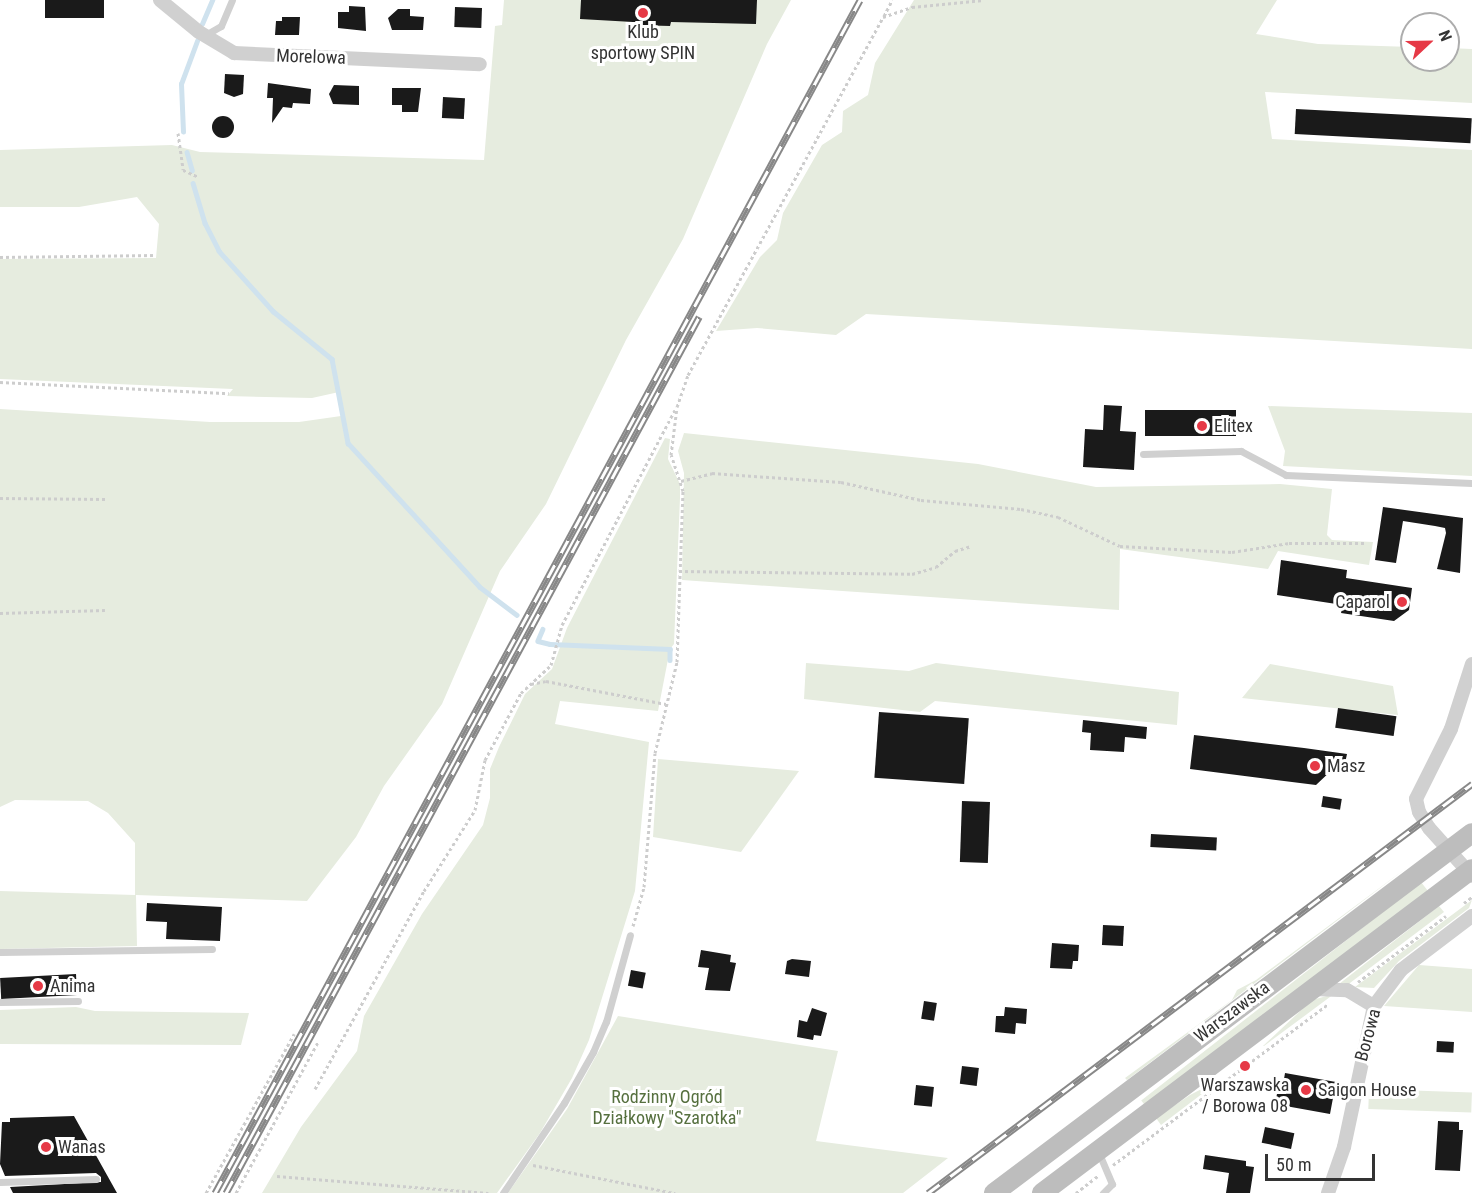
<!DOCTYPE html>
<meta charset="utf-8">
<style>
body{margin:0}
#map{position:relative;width:1472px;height:1193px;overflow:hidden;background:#fff;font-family:"Roboto Condensed",sans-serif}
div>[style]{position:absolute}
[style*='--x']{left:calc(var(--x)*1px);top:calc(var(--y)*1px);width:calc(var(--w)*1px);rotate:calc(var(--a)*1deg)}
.green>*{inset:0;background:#e6ecdf;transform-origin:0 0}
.stream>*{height:4.5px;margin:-2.25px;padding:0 2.25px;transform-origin:2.25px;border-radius:2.25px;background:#cfe2ee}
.building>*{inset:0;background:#1a1a1a;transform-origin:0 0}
.round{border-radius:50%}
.path>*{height:3px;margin-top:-1.5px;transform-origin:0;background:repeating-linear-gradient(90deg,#cdcdcd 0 3px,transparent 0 6px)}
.service>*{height:7px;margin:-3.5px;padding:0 3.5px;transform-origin:3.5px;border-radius:3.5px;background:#d0d0d0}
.minor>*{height:14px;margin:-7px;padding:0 7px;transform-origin:7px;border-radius:7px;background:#d0d0d0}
.secondary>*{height:20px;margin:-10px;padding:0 10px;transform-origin:10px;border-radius:10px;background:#bdbdbd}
.rail>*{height:7px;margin-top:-3.5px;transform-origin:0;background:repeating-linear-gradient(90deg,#fff 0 14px,#888 0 28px);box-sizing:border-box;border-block:2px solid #888}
.dots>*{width:16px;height:16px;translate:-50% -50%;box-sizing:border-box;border:3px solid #fff;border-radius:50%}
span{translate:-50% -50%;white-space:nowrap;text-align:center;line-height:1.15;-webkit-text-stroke:6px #fff;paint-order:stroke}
.poi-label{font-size:18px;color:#333}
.left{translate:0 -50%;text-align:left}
.right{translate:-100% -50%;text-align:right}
.street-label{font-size:18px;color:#333}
.park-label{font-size:18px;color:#56703f}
.north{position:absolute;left:1400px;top:12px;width:60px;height:60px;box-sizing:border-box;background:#fff;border:2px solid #adadad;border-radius:50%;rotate:68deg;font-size:16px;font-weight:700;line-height:24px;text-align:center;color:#333}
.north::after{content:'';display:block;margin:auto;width:21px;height:27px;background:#e63946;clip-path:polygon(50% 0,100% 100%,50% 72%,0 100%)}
.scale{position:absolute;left:1265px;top:1154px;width:110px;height:27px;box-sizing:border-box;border:3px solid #333;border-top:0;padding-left:8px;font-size:18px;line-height:21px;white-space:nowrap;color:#333;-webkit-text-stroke:4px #fff;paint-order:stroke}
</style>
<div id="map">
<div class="green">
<div style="clip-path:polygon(504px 0,791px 0,767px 44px,683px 239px,626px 340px,546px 504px,500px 571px,442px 704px,384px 786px,356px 837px,307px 901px,136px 895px,137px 946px,0 949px,0 891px,135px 895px,135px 843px,108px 813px,88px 801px,15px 800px,0 807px,0 409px,210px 422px,299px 422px,341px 416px,339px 392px,312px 398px,227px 396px,233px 389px,0 379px,0 259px,156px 258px,159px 224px,137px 197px,79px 207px,0 207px,0 150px,172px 145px,200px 152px,484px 160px,495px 26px,502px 25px)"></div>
<div style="clip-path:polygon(914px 0,1277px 0,1256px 34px,1318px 44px,1412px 47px,1412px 60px,1448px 60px,1448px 48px,1472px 49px,1472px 103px,1265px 92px,1272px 139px,1472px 150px,1472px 349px,866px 314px,836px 335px,757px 328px,716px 331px,760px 257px,777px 240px,783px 213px,822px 145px,842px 132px,843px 111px,868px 95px,875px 63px)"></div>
<div style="clip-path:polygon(1268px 406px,1472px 413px,1472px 476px,1283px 466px,1285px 451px)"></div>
<div style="clip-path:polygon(684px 433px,978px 464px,1096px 487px,1280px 484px,1332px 489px,1327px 535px,1332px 540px,1373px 542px,1369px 565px,1278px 551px,1268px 569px,1120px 549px,1119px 610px,682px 580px,684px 473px,678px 451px)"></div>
<div style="clip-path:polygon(665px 438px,670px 439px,668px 459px,680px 484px,680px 498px,674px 644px,670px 649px,658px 711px,560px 701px,555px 724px,649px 742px,635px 891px,589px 1040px,572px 1078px,540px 1133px,497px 1193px,262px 1193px,301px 1127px,357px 1051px,364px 1016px,422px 914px,483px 825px,490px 798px,490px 769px,499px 747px,525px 694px,552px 669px,567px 628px)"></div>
<div style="clip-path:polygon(806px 663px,909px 671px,936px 663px,1179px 692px,1177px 725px,935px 701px,920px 712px,804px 699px)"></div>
<div style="clip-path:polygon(1270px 664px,1393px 686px,1398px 715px,1242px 698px)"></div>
<div style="clip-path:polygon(658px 759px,799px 771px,741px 852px,653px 837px)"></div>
<div style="clip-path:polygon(1409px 866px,1127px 1080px,1125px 1078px,1232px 1000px,1237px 990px,1256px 980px)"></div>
<div style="left:1421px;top:882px;width:11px;height:355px;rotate:52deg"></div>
<div style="clip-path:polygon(1472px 900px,1469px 908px,1399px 961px,1374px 988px,1355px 987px)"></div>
<div style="clip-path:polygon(1439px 906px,1444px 912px,1346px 986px,1339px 984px)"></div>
<div style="clip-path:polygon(1419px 965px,1472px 969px,1472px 1012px,1384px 1006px)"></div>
<div style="clip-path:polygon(1334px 994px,1264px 1046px,1263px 1046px,1312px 1000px)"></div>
<div style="clip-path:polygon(76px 1007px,95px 1011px,249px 1013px,241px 1045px,0 1044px,0 1010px)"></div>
<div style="clip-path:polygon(618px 1016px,838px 1051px,816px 1141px,948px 1158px,903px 1193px,508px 1193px,567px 1109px)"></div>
<div style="clip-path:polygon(1223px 1078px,1161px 1125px,1156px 1118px,1190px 1095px)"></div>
<div style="left:1369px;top:1089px;width:103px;height:20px;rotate:2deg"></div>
</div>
<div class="stream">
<div style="--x:202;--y:24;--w:26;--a:-67"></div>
<div style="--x:183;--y:132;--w:48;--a:-92.4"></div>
<div style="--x:181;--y:84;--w:46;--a:-69.6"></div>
<div style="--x:187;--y:152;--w:19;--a:74"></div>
<div style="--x:193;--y:183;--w:42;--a:73.3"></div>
<div style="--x:205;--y:223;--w:31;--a:63"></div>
<div style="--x:219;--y:251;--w:81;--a:48"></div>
<div style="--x:273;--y:311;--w:76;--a:39.1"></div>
<div style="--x:332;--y:359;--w:86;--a:79.2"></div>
<div style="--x:348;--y:443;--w:195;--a:47.5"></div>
<div style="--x:480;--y:587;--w:46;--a:37.1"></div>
<div style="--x:543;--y:629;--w:13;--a:113"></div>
<div style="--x:538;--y:641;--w:12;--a:14"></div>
<div style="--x:550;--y:644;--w:120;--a:2.4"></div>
<div style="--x:670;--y:649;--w:11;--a:90"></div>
</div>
<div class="building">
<div style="left:45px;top:0;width:59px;height:18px"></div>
<div style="clip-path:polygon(581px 0,757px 0,756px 24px,671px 22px,670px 26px,633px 25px,633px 22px,580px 19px)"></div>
<div style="clip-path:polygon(349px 6px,365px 7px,366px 31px,338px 28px,338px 12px,349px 12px)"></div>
<div style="left:455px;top:7px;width:27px;height:20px;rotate:2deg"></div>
<div style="clip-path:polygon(398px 9px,410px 9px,410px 16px,424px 17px,423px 30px,392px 30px,388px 18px)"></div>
<div style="clip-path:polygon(282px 17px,300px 17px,299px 35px,275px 35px,276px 21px,282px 21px)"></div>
<div style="clip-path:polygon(225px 74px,244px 75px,243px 94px,234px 97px,224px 93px)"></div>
<div style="clip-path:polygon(268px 83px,311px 89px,310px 104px,293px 103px,292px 108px,283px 107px,272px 123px,273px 98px,267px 98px)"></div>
<div style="clip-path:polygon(334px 85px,359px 86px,359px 105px,333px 104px,329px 94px)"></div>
<div style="clip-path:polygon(392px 88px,421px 88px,418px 112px,402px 112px,402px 105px,392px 105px)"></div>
<div style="left:443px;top:97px;width:22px;height:21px;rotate:3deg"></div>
<div style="left:1296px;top:109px;width:176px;height:25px;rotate:3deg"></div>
<div class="round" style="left:212px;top:116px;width:22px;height:22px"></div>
<div style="clip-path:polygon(1104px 405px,1122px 406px,1120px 431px,1136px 432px,1134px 470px,1083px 467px,1085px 429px,1103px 430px)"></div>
<div style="left:1145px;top:410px;width:91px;height:26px"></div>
<div style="clip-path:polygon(1383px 507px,1463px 518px,1460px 573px,1437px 569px,1446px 533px,1445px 528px,1435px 526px,1403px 521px,1396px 563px,1375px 560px)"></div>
<div style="clip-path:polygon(1281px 560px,1347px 570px,1346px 578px,1412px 588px,1409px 610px,1394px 621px,1341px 613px,1343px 605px,1277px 595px)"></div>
<div style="left:1338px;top:708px;width:59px;height:20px;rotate:8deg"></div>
<div style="left:879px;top:712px;width:90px;height:66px;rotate:4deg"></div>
<div style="clip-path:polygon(1083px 720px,1147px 727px,1146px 739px,1125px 737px,1124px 752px,1090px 750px,1091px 733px,1082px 732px)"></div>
<div style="clip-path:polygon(1194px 735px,1304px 748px,1347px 754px,1344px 768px,1334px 768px,1316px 785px,1190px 769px)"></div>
<div style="left:1323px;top:796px;width:19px;height:11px;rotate:9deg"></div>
<div style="left:962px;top:801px;width:28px;height:61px;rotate:2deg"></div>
<div style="left:1151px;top:834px;width:66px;height:13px;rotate:3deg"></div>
<div style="clip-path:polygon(147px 903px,222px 907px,220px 941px,166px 939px,167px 922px,146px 921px)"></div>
<div style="left:1103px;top:925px;width:21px;height:20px;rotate:3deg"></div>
<div style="clip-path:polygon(1052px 943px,1079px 945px,1078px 961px,1073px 961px,1072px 969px,1050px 968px)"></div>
<div style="clip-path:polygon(701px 950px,731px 955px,730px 962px,736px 963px,730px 991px,705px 990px,709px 968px,698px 967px)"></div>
<div style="clip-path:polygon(792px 959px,811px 961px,809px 977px,785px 974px,787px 961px)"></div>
<div style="left:631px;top:970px;width:15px;height:16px;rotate:11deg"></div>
<div style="left:76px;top:974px;width:21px;height:76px;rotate:87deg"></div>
<div style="left:924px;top:1001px;width:13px;height:18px;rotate:9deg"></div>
<div style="clip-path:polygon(1005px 1007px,1027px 1009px,1026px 1024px,1016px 1023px,1015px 1034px,995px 1032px,996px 1016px,1004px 1016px)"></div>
<div style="clip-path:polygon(812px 1008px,827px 1013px,821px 1036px,814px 1035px,813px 1040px,797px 1037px,799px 1020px,807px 1022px)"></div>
<div style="left:1437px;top:1041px;width:17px;height:11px;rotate:3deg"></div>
<div style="left:962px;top:1066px;width:17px;height:18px;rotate:7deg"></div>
<div style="clip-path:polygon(1285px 1073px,1336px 1082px,1330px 1114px,1280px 1105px,1281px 1099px,1276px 1099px,1280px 1078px,1284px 1079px)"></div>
<div style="left:916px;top:1085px;width:18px;height:20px;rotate:6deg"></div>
<div style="clip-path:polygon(74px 1116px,117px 1193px,13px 1193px,10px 1187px,101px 1182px,101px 1177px,96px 1173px,5px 1176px,0 1164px,2px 1122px,10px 1122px,10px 1118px)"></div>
<div style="clip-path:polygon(1438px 1121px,1459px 1122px,1459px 1130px,1463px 1130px,1460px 1171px,1435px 1170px)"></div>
<div style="left:1265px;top:1127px;width:30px;height:16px;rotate:12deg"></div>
<div style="clip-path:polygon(1205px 1155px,1246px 1161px,1246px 1166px,1254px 1167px,1250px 1193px,1226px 1193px,1229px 1173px,1203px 1169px)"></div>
</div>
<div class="path">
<div style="--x:884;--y:16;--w:18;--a:-63"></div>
<div style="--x:178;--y:133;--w:37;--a:82"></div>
<div style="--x:183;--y:170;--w:17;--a:24"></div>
<div style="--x:0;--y:257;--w:156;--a:-0.7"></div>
<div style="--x:0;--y:382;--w:229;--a:2.8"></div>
<div style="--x:681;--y:481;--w:32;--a:-14"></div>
<div style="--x:712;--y:473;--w:129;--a:4"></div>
<div style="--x:841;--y:482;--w:82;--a:12.7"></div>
<div style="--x:921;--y:500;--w:100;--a:5.1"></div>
<div style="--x:1021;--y:509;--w:38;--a:12"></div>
<div style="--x:1058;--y:517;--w:68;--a:25.1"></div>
<div style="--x:1120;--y:546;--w:112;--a:3.1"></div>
<div style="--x:1232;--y:552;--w:58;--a:-9"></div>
<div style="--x:1289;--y:543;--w:75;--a:0"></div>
<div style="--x:0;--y:498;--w:105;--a:0.5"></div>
<div style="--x:679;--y:571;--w:233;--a:0.7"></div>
<div style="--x:912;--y:574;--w:25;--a:-16"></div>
<div style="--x:936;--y:567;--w:25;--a:-40"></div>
<div style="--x:955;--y:551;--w:17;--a:-17"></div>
<div style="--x:0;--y:613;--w:105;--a:-1.6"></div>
<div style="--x:531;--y:684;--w:15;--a:-11"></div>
<div style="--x:546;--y:681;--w:122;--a:10.9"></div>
<div style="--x:1464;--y:903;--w:10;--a:-37"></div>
<div style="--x:633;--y:926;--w:41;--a:-74.2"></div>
<div style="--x:644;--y:887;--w:134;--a:-85.3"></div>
<div style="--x:655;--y:753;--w:94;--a:-76.4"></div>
<div style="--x:677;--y:662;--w:171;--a:-88"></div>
<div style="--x:683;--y:491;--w:38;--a:-108"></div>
<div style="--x:671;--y:455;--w:48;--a:-82.9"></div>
<div style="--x:677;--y:407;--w:34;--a:-71"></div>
<div style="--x:688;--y:375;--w:408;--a:-61.4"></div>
<div style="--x:883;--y:17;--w:31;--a:-19"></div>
<div style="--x:912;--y:7;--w:72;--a:-5.6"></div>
<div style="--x:1358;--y:982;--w:110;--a:-36.9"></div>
<div style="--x:315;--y:1089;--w:226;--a:-61.2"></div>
<div style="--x:424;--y:891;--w:96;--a:-57.8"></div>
<div style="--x:475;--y:810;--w:51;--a:-78.7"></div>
<div style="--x:485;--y:760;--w:76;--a:-61.8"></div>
<div style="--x:521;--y:693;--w:41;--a:-43"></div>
<div style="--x:551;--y:665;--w:41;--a:-74.6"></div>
<div style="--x:562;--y:625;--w:243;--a:-62.3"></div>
<div style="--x:533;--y:1165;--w:145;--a:11.2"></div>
<div style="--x:1113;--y:1165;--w:269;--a:-36.8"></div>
<div style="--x:277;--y:1176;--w:212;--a:4.6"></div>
<div style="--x:206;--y:1193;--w:182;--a:-61"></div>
<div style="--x:236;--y:1193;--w:172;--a:-61.5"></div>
<div style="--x:1076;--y:1193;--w:28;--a:-38"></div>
</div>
<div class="service">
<div style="--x:207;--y:34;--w:16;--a:-30"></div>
<div style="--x:221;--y:26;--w:28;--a:-67"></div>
<div style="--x:1143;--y:454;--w:98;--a:-1.8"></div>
<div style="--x:1241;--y:451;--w:51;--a:28.1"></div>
<div style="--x:1286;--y:475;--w:186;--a:2.5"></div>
<div style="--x:0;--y:952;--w:212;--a:-0.8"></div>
<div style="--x:0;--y:1002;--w:78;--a:-0.7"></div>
<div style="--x:1098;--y:1151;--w:36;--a:67"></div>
<div style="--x:1112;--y:1184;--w:13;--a:135"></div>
<div style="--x:0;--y:1182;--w:96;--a:-1.8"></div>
<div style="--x:503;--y:1193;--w:109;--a:-55.9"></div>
<div style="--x:564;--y:1103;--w:59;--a:-60.4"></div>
<div style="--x:593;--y:1052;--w:33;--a:-67"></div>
<div style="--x:606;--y:1022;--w:90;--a:-74.6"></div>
</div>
<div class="minor">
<div style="--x:160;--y:0;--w:50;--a:39.4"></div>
<div style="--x:199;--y:32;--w:41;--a:31"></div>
<div style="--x:234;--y:53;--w:246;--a:2.6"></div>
<div style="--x:1472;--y:664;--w:68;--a:107.9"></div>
<div style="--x:1451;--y:729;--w:78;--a:116.6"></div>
<div style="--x:1416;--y:799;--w:13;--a:77"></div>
<div style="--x:1419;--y:812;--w:19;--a:58"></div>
<div style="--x:1429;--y:828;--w:64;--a:48.1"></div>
<div style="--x:1313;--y:989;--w:34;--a:2"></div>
<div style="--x:1347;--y:990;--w:31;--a:31"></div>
<div style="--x:1328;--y:1193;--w:49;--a:-70.8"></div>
<div style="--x:1344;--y:1147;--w:144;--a:-78"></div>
<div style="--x:1374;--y:1006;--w:45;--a:-53.1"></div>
<div style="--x:1401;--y:970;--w:89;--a:-37.3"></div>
</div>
<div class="secondary">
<div style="--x:994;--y:1193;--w:598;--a:-36.98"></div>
<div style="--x:1042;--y:1193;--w:538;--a:-37"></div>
</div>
<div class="rail">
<div style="--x:215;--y:1193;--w:1356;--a:-61.6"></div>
<div style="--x:226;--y:1193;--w:996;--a:-61.63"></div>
<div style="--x:928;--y:1193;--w:681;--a:-36.94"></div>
</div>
<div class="dots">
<div style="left:643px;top:13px;background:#e63946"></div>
<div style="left:1202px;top:426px;background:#e63946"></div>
<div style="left:1402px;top:602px;background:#e63946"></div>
<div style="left:1315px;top:766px;background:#e63946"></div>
<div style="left:38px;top:986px;background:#e63946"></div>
<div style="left:1245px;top:1066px;background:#e63946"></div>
<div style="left:1306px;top:1090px;background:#e63946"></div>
<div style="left:46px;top:1147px;background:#e63946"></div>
</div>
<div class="poi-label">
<span style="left:643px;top:43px">Klub<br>sportowy SPIN</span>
<span class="left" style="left:1214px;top:426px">Elitex</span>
<span class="right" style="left:1390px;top:602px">Caparol</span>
<span class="left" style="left:1327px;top:766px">Masz</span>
<span class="left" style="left:50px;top:986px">Anima</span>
<span style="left:1245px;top:1096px">Warszawska<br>/ Borowa 08</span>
<span class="left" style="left:1318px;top:1090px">Saigon House</span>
<span class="left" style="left:58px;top:1147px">Wanas</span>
</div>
<div class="street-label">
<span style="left:311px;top:57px;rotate:2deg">Morelowa</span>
<span style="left:1232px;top:1012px;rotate:-37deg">Warszawska</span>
<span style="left:1368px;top:1035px;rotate:-75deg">Borowa</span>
</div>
<div class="park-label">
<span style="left:667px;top:1108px">Rodzinny Ogród<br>Działkowy "Szarotka"</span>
</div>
<div class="north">N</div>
<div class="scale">50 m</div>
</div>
